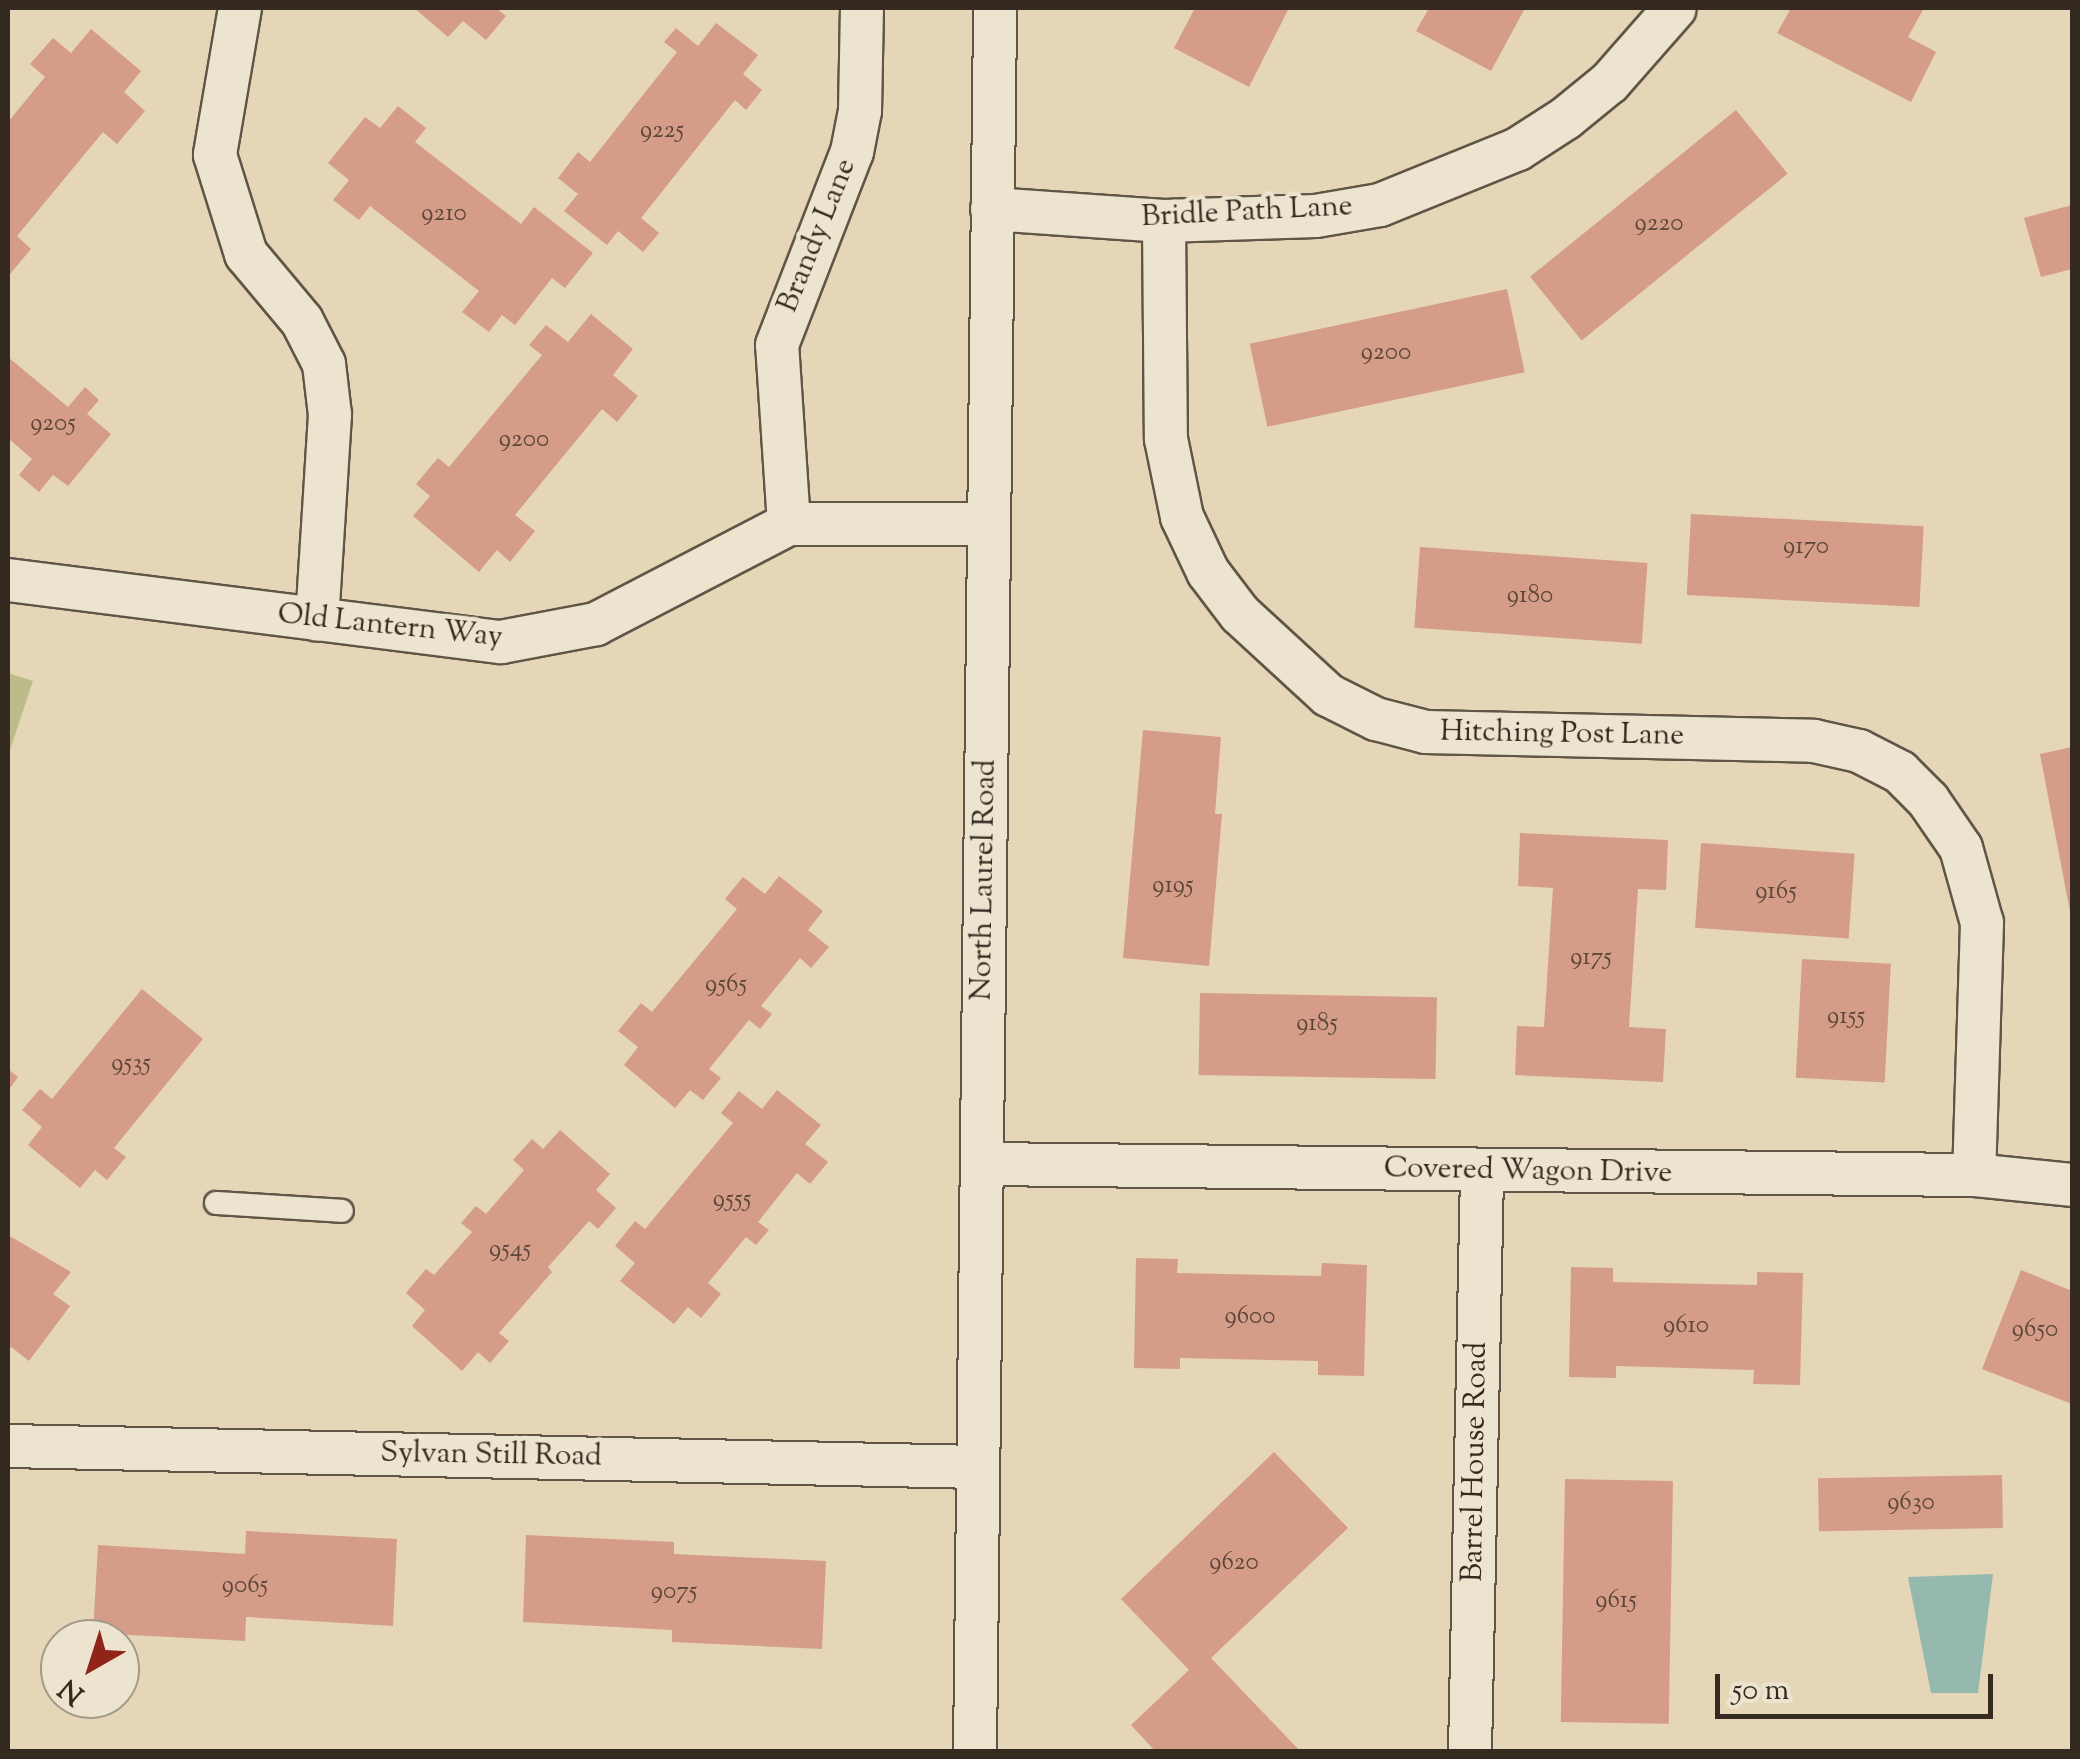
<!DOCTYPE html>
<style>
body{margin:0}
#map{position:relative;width:2080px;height:1759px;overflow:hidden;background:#e4d6b7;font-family:"Sorts Mill Goudy",serif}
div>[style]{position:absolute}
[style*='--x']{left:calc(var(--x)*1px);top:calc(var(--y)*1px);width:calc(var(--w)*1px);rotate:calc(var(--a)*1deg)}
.green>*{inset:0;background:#bbbc89}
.water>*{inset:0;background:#95b9ae}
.building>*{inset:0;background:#d59d88;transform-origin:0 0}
.roads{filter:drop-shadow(2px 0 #605546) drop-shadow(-2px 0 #605546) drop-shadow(0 2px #605546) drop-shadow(0 -2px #605546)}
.service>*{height:22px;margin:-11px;padding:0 11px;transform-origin:11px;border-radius:11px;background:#ede4d0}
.minor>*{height:42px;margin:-21px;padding:0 21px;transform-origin:21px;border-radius:21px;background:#ede4d0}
span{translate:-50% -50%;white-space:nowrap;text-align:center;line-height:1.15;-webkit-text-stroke:9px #ede4d0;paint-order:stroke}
.number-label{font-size:25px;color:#5c473a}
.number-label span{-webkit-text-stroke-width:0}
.street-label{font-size:30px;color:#342a20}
.frame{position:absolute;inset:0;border:10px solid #342a20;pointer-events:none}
.north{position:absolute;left:40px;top:1619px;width:100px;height:100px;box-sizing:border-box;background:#ede4d0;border:2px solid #a39a8a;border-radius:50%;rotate:219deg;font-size:28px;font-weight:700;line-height:40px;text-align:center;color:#342a20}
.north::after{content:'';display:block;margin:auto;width:35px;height:45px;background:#8f2418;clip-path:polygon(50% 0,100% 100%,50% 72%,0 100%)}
.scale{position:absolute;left:1715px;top:1674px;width:278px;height:45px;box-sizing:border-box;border:5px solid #342a20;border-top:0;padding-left:12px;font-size:30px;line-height:35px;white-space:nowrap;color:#342a20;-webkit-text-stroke:8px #ede4d0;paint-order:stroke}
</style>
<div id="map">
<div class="green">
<div style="clip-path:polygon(8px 673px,33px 681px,10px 750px,8px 749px)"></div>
</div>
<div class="water">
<div style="clip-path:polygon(1993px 1574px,1978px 1693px,1931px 1693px,1908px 1577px)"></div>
</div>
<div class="building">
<div style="clip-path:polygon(414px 8px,496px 8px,506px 16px,486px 40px,463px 21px,448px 37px)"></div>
<div style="clip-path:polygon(1195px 8px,1289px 8px,1249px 87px,1174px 48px)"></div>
<div style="clip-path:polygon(1429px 8px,1525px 8px,1491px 71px,1416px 31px)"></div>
<div style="clip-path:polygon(1791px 8px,1924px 8px,1908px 37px,1936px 52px,1911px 102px,1777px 33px)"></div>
<div style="clip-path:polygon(716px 23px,758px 55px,743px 74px,762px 90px,746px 110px,735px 100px,641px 218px,659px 233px,643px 252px,618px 231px,607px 245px,564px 211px,578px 194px,558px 178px,578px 152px,590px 162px,677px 52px,664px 42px,676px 28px,698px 46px)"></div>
<div style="clip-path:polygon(91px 29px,141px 71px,124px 92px,145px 111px,117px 144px,103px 132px,17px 236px,31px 249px,10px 274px,8px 122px,45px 77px,30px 64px,53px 38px,71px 53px)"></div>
<div style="clip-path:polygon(398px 106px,426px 128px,415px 142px,521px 224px,534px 207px,593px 253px,565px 288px,552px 278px,515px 325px,502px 315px,489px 332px,462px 312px,479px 291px,370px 206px,359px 220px,333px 200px,349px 180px,328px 163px,365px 117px,380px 128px)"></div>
<div style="left:1736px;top:110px;width:82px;height:265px;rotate:51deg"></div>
<div style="clip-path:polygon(2072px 205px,2072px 269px,2041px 277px,2024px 218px)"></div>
<div style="left:1507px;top:289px;width:85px;height:263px;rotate:78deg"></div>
<div style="clip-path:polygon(591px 314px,633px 349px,613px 375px,638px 396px,617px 422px,602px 409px,515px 515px,535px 531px,510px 562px,497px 550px,479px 572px,413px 516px,430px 496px,416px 484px,438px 458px,449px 467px,542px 355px,529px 345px,546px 325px,568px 342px)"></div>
<div style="clip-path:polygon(8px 357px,68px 407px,85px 387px,99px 400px,87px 414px,111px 434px,68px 486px,53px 475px,39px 492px,19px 475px,32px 459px,8px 438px)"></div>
<div style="left:1691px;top:514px;width:233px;height:81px;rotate:3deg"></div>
<div style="left:1420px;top:547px;width:228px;height:81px;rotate:4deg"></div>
<div style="clip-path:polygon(1143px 730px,1221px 737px,1215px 814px,1222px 814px,1209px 966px,1123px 958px)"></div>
<div style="clip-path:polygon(2072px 747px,2072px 916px,2071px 917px,2040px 754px)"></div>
<div style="clip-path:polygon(1520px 833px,1668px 840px,1666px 890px,1638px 889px,1629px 1027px,1666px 1029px,1663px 1082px,1515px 1075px,1517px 1026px,1544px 1027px,1553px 888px,1518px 886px)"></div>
<div style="left:1701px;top:843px;width:154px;height:85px;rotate:4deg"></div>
<div style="clip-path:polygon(779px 876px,823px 911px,808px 930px,829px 947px,811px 968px,800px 958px,761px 1006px,772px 1014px,760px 1029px,749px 1020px,709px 1069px,721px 1078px,703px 1100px,690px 1090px,675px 1108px,624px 1065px,638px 1047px,618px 1031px,641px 1003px,652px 1012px,737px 909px,725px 899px,743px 877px,765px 894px)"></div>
<div style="left:1802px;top:959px;width:89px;height:119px;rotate:3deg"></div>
<div style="clip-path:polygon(142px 989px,203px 1039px,114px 1148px,126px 1157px,107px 1180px,95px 1170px,80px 1188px,28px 1145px,42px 1127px,22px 1110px,40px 1089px,52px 1099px)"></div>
<div style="left:1200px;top:993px;width:237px;height:82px;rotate:1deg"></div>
<div style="clip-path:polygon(8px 1069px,18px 1077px,8px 1091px)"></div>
<div style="clip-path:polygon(777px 1090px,821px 1125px,805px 1144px,828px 1162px,810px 1184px,797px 1173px,758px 1222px,769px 1230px,756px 1245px,746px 1237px,708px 1283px,721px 1294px,701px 1318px,688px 1307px,674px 1324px,620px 1281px,635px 1263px,615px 1246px,635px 1221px,645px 1229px,733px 1123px,721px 1113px,739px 1091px,762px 1109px)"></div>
<div style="clip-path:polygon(560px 1130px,610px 1174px,596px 1190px,616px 1208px,598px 1229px,589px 1221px,548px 1267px,552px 1272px,499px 1333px,509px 1341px,490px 1363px,478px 1352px,462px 1371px,412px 1326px,425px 1310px,406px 1293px,426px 1269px,434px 1275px,472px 1232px,461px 1223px,476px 1206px,486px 1214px,524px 1170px,513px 1160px,532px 1139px,543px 1149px)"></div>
<div style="clip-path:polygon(8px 1235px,71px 1272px,53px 1294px,70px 1306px,29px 1361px,11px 1347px,8px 1351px)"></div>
<div style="clip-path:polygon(1136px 1258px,1178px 1259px,1177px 1273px,1321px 1276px,1322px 1263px,1367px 1265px,1364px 1376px,1318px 1375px,1318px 1361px,1180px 1358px,1180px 1369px,1134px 1368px)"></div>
<div style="clip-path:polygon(1571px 1267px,1613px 1268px,1613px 1282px,1757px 1285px,1757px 1272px,1803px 1273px,1800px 1385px,1753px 1384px,1754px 1370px,1616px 1366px,1616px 1378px,1569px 1377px)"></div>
<div style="clip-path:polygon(2021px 1270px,2072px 1291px,2072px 1404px,1982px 1369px)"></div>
<div style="clip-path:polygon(1274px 1452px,1348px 1528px,1211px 1658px,1301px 1752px,1156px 1752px,1131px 1725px,1189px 1670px,1121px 1599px)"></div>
<div style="left:2002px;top:1475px;width:53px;height:184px;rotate:89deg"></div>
<div style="left:1565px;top:1479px;width:108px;height:243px;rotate:1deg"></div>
<div style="clip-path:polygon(246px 1531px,397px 1539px,393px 1626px,246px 1617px,245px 1641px,93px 1633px,98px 1545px,245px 1554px)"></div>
<div style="clip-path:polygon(526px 1535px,674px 1542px,674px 1554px,826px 1561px,822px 1649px,672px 1642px,672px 1630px,523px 1622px)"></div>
</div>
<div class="roads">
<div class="service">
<div style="--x:216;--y:1203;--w:126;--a:3.6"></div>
</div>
<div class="minor">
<div style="--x:240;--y:8;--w:149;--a:99.7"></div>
<div style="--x:215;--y:155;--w:104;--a:72.6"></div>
<div style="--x:246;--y:254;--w:87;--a:50.1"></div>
<div style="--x:302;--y:321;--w:48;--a:62.9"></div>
<div style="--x:324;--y:364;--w:51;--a:83.3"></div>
<div style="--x:330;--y:415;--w:205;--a:93.6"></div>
<div style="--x:992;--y:209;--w:172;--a:4"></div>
<div style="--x:1164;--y:221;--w:152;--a:-1.9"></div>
<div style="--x:1316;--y:216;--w:65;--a:-9.8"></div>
<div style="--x:1380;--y:205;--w:149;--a:-22.1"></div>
<div style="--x:1518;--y:149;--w:57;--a:-32.9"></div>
<div style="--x:1566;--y:118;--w:57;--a:-39.3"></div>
<div style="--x:1610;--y:82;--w:98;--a:-48.7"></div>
<div style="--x:1164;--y:221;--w:218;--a:89.5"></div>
<div style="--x:1166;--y:439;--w:80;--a:78.4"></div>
<div style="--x:1182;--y:517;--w:61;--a:64.7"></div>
<div style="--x:1208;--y:572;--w:53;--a:52.7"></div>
<div style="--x:1240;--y:614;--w:120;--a:42.6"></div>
<div style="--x:1328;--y:695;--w:54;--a:26.6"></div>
<div style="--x:1376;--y:719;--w:52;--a:14.6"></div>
<div style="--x:1426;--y:732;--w:388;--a:1.3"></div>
<div style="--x:1814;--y:741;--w:46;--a:12.5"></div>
<div style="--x:1859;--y:751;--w:46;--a:27.1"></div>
<div style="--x:1900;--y:772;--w:40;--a:45"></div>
<div style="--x:1928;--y:800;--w:58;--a:55.5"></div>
<div style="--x:1961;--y:848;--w:78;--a:74.4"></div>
<div style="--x:1982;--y:923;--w:252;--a:91.8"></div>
<div style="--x:789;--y:524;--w:179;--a:-93.8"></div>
<div style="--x:777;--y:345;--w:207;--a:-68.8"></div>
<div style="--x:852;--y:152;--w:42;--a:-79"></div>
<div style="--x:860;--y:111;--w:103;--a:-88.9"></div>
<div style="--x:8;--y:580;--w:497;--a:7.2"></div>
<div style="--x:501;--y:642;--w:97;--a:-10.7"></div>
<div style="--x:596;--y:624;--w:217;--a:-27.4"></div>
<div style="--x:789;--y:524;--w:200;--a:0"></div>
<div style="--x:983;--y:1164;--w:991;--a:0.64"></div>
<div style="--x:1974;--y:1175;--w:99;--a:5.8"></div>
<div style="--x:8;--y:1446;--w:967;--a:1.24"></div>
<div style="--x:975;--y:1752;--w:1744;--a:-89.34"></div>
<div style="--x:1470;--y:1752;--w:580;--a:-88.81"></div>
</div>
</div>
<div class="number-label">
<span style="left:662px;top:131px">9225</span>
<span style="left:444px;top:214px">9210</span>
<span style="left:1659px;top:224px">9220</span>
<span style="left:1386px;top:353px">9200</span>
<span style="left:53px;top:424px">9205</span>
<span style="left:524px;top:440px">9200</span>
<span style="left:1806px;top:547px">9170</span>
<span style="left:1530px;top:596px">9180</span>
<span style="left:1173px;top:886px">9195</span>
<span style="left:1776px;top:892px">9165</span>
<span style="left:1591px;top:958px">9175</span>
<span style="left:726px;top:985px">9565</span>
<span style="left:1846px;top:1017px">9155</span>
<span style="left:1317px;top:1024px">9185</span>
<span style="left:131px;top:1064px">9535</span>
<span style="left:732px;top:1200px">9555</span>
<span style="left:510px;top:1250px">9545</span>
<span style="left:1250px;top:1317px">9600</span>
<span style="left:1686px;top:1326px">9610</span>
<span style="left:2035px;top:1330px">9650</span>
<span style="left:1911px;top:1503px">9630</span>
<span style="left:1234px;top:1563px">9620</span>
<span style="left:245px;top:1586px">9065</span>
<span style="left:674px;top:1592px">9075</span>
<span style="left:1616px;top:1601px">9615</span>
</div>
<div class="street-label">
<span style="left:1247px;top:213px;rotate:-3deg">Bridle Path Lane</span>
<span style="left:818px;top:236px;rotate:-68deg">Brandy Lane</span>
<span style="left:390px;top:627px;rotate:6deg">Old Lantern Way</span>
<span style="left:1562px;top:735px;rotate:1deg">Hitching Post Lane</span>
<span style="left:985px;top:880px;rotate:-89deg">North Laurel Road</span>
<span style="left:1528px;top:1172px;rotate:1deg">Covered Wagon Drive</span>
<span style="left:491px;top:1456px;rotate:1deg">Sylvan Still Road</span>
<span style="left:1476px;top:1462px;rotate:-89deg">Barrel House Road</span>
</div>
<div class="frame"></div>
<div class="north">N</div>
<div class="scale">50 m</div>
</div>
